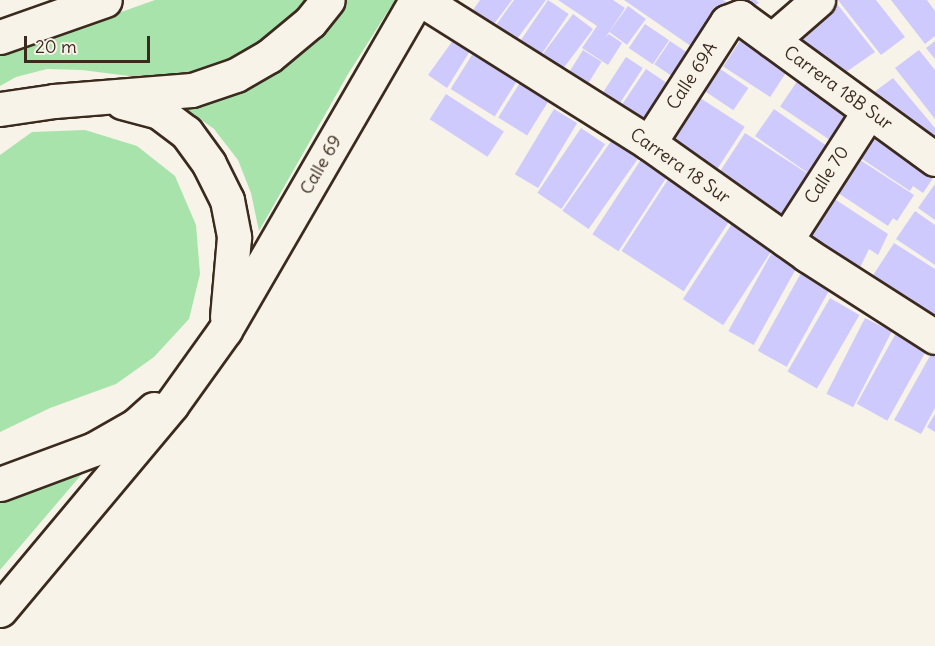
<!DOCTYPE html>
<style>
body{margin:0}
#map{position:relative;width:935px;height:646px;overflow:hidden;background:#f7f3e8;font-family:Delius,sans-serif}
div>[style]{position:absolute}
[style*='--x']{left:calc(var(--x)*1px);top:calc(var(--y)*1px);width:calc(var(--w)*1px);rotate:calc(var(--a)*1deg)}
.green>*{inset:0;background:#a7e3aa}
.building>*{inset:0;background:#cfcafd;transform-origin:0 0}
.roads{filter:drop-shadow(2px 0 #3b2a1e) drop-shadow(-2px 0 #3b2a1e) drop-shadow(0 2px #3b2a1e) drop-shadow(0 -2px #3b2a1e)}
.minor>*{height:33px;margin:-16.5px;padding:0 16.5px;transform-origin:16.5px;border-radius:16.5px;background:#f7f3e8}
span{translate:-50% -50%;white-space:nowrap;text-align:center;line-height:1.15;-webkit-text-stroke:5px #f7f3e8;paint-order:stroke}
.street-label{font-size:18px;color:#3b2a1e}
.scale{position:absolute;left:24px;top:36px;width:126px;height:27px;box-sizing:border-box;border:3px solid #3b2a1e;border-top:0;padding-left:8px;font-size:18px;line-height:21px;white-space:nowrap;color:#3b2a1e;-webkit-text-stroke:4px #f7f3e8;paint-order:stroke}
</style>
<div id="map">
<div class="green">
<div style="clip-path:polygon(155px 0,310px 0,283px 29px,216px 70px,176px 82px,82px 70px,47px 69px,16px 77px,0 86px,0 55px)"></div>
<div style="clip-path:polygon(343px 0,395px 0,348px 74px,259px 231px,251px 193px,238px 160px,214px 129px,185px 108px,256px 86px)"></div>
<div style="clip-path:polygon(85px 130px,137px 146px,175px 176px,196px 225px,200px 274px,189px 319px,154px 357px,116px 384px,50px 408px,0 432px,0 155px,32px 132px)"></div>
<div style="clip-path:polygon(87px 468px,0 570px,0 501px)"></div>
</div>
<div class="building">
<div style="clip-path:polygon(480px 0,512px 0,494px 24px,473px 10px)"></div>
<div style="clip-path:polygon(514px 0,546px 0,517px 39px,496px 25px)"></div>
<div style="left:548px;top:0;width:25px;height:49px;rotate:34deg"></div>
<div style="clip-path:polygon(558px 0,613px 0,625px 8px,606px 37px,609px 34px,622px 43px,608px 65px,582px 48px,597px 26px)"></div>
<div style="clip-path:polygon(624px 0,723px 0,729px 4px,695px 49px)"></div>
<div style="clip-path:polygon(732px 0,756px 0,759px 3px,743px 13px)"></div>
<div style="clip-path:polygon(834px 0,875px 52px,833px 81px,783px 44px)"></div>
<div style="clip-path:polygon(838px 0,876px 0,905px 37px,881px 55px)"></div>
<div style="clip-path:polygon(891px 0,927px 0,935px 11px,935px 36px,925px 44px)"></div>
<div style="left:628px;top:6px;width:22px;height:32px;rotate:36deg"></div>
<div style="left:573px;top:14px;width:25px;height:51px;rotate:37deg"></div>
<div style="left:645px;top:24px;width:29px;height:29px;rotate:34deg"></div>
<div style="left:745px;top:33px;width:56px;height:40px;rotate:33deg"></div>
<div style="clip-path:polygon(454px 39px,470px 51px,447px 88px,428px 75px)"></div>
<div style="left:670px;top:41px;width:30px;height:28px;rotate:34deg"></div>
<div style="clip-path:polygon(935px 41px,935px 59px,926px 48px)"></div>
<div style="left:475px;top:50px;width:52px;height:46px;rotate:32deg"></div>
<div style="left:583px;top:50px;width:22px;height:30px;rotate:32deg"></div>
<div style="clip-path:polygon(919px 50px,935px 70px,935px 119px,895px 68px)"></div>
<div style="left:626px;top:57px;width:20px;height:45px;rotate:33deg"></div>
<div style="left:707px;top:60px;width:50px;height:27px;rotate:34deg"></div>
<div style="left:646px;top:69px;width:30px;height:44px;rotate:34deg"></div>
<div style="clip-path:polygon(893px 78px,935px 128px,935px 139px,866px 98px)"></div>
<div style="left:798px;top:80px;width:69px;height:32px;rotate:34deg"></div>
<div style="left:521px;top:81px;width:34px;height:43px;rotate:32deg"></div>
<div style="left:691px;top:92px;width:64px;height:50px;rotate:33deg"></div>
<div style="left:446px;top:94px;width:69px;height:30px;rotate:33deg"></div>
<div style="left:554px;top:109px;width:27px;height:76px;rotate:31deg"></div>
<div style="left:774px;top:109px;width:68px;height:33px;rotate:35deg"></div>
<div style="clip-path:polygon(868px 125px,935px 170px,935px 175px,923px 193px,913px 186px,910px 191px,850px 151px)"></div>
<div style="left:581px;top:128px;width:29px;height:78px;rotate:34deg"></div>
<div style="left:745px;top:133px;width:77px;height:49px;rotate:33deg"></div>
<div style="left:614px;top:137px;width:32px;height:90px;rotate:35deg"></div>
<div style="clip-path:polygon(851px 154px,914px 195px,897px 221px,893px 218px,888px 226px,829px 187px)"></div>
<div style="left:642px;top:158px;width:31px;height:91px;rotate:33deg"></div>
<div style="left:669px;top:178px;width:74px;height:87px;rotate:33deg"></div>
<div style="clip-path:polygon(935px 184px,935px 220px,918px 208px)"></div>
<div style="clip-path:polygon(827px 194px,888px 234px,878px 255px,869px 249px,856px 276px,799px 238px)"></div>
<div style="clip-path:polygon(915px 211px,935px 225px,935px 265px,896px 239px)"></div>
<div style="left:733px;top:222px;width:48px;height:92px;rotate:33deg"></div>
<div style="clip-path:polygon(894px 243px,935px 269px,935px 317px,931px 324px,868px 283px)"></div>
<div style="left:771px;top:254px;width:29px;height:88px;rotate:29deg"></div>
<div style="left:801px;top:273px;width:33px;height:89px;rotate:29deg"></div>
<div style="left:830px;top:298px;width:34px;height:85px;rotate:30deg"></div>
<div style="left:865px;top:318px;width:30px;height:85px;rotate:27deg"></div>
<div style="left:896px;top:333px;width:35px;height:81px;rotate:29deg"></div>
<div style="clip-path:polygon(931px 354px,935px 356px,935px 408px,921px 434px,894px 420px)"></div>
<div style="clip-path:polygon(935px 414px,935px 432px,927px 427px)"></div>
</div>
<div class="roads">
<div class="minor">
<div style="--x:422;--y:0;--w:268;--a:32.2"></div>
<div style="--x:649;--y:143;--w:194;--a:35.3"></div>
<div style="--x:807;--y:255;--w:152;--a:32.6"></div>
<div style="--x:0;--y:37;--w:111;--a:-19.4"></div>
<div style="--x:772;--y:40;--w:61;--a:-41"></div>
<div style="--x:122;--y:102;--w:38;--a:15"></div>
<div style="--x:159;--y:112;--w:34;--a:37"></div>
<div style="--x:186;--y:132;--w:39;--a:54"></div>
<div style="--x:209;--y:164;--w:40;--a:63.4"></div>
<div style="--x:227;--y:200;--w:38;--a:79"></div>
<div style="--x:234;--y:237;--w:80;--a:95"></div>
<div style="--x:0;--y:109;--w:55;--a:-8.4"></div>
<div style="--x:54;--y:101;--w:138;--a:-4.6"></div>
<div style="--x:192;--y:90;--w:46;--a:-18.8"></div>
<div style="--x:236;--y:75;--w:38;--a:-30"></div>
<div style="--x:269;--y:56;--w:53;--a:-39.7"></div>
<div style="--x:310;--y:22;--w:28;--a:-51"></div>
<div style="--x:649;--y:143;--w:144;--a:-57.2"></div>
<div style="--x:727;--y:22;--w:14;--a:-21"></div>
<div style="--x:740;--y:17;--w:241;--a:36.1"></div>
<div style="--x:786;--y:240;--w:153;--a:-57.2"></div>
<div style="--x:0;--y:484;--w:100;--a:-20.4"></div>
<div style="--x:94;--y:449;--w:48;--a:-29.7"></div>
<div style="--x:136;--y:425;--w:24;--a:-42"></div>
<div style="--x:0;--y:610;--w:268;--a:-50.1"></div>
<div style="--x:172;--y:404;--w:91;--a:-54.4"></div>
<div style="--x:225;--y:330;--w:381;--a:-59.9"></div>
</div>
</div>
<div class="street-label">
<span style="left:692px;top:76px;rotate:-57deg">Calle 69A</span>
<span style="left:838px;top:88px;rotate:36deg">Carrera 18B Sur</span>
<span style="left:321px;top:165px;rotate:-60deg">Calle 69</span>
<span style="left:680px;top:166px;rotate:35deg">Carrera 18 Sur</span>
<span style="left:827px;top:175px;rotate:-57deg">Calle 70</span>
</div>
<div class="scale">20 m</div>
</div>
